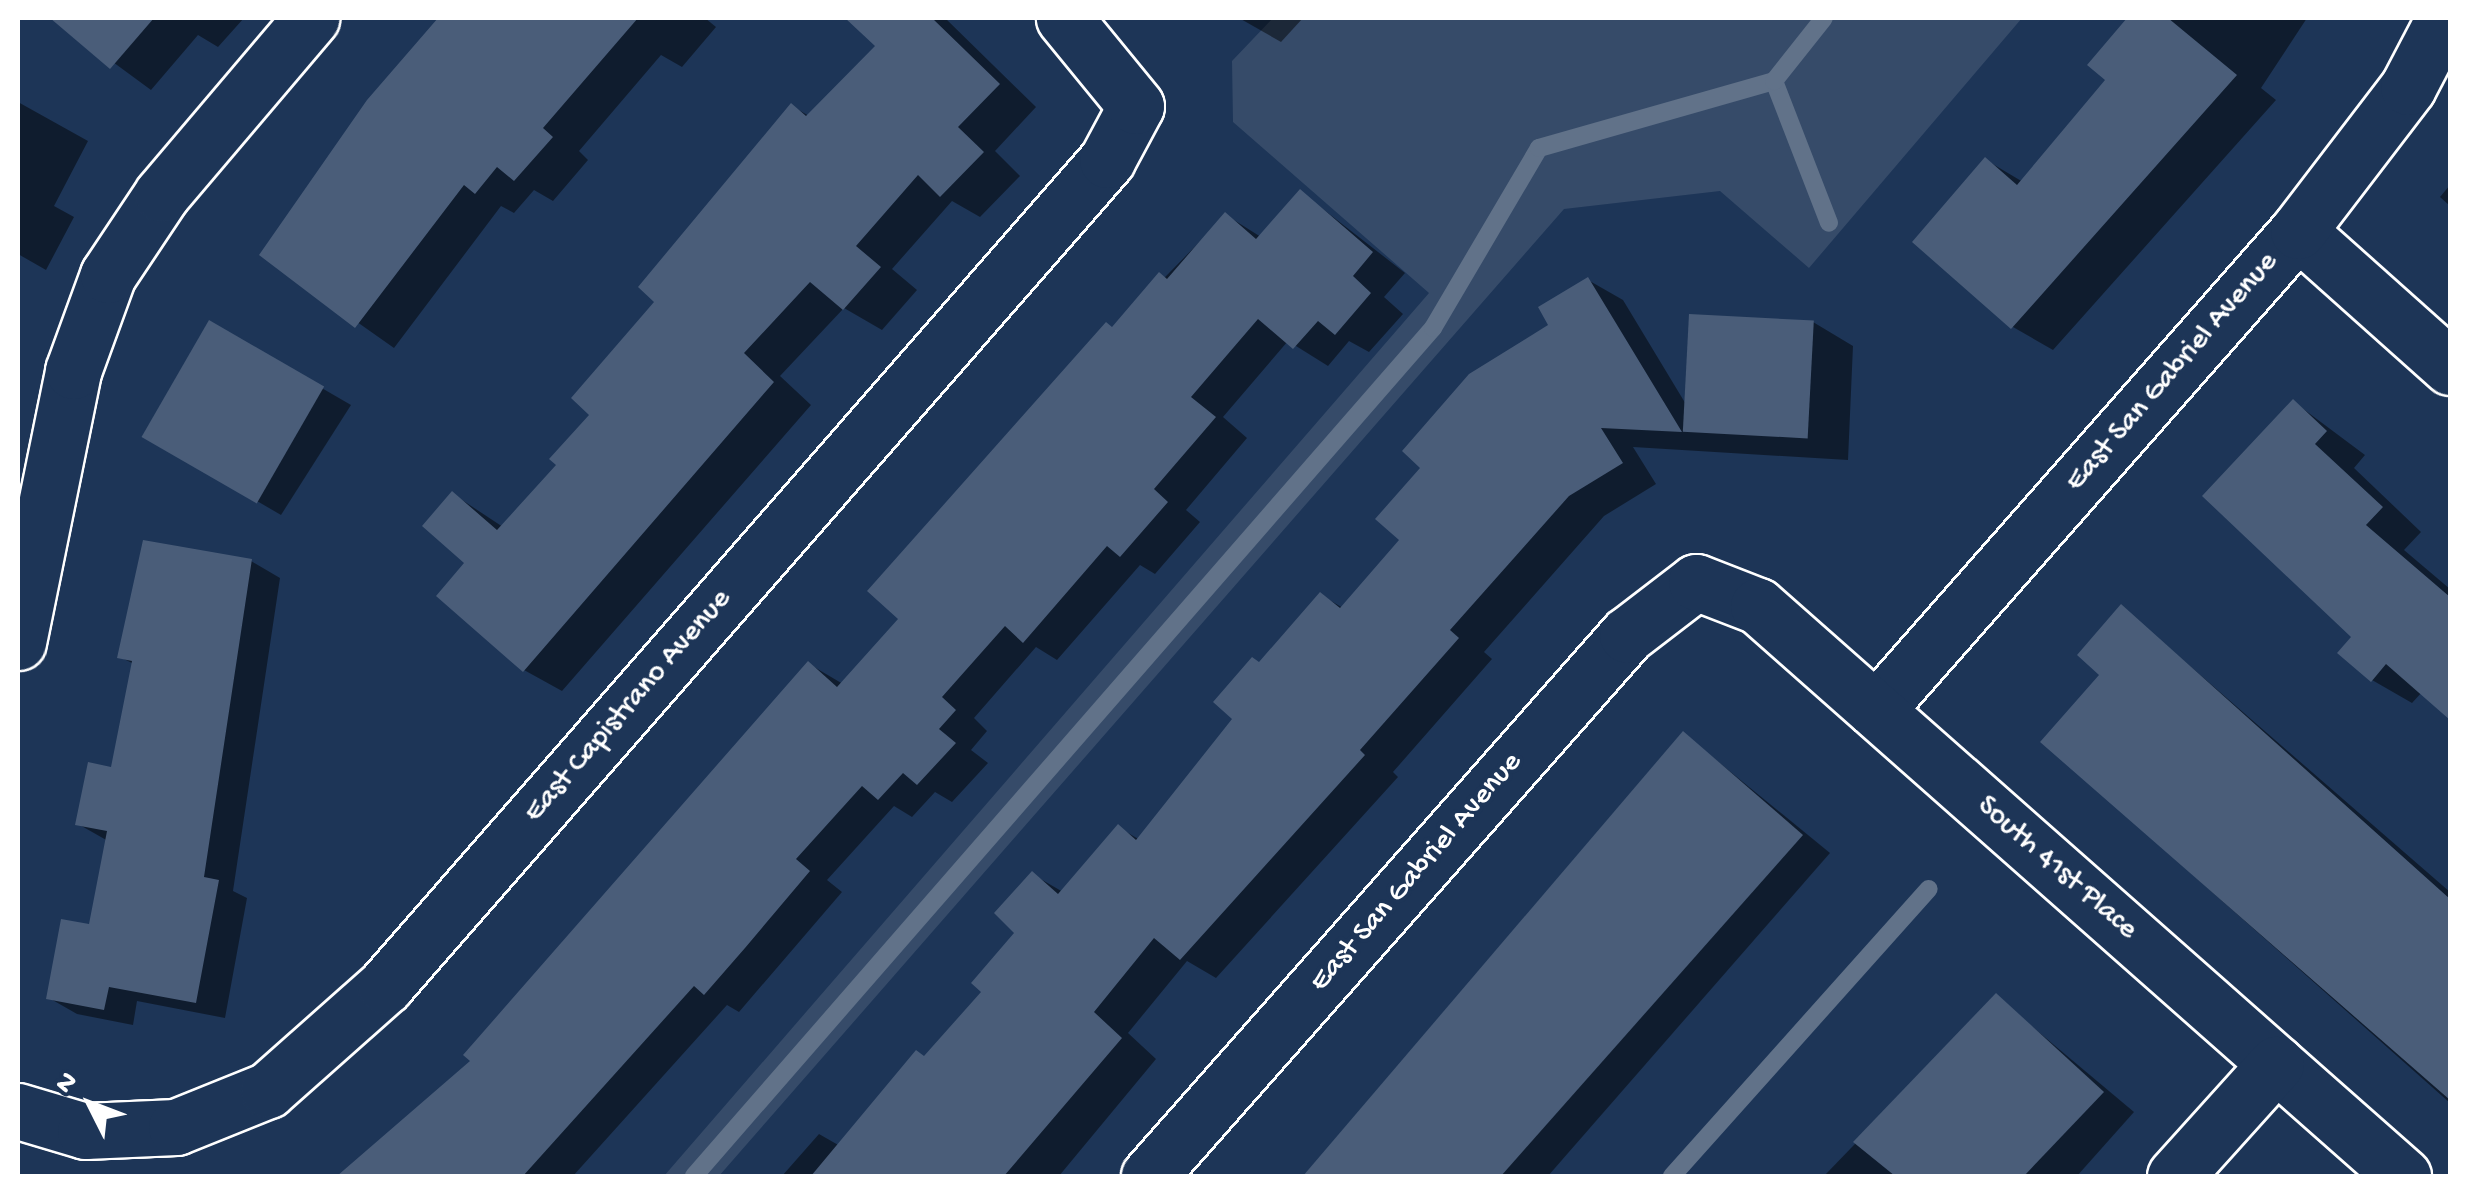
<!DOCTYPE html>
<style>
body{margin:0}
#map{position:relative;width:2468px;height:1194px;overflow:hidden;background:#1d3557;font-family:"Gochi Hand",sans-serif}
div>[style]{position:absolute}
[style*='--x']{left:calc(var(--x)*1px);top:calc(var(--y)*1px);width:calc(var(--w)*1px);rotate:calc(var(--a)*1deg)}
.green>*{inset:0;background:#364b69}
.shadow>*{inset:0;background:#0007}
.stream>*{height:18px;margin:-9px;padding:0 9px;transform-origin:9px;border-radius:9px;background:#617289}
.building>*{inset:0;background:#4a5d79;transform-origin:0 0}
.roads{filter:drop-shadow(2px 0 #fff) drop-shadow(-2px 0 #fff) drop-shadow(0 2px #fff) drop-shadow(0 -2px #fff)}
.street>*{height:55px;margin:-27.5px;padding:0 27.5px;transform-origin:27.5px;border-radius:27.5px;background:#1d3557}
span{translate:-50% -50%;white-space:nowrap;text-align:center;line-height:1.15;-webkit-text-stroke:8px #1d3557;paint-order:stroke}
.street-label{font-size:30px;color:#fff}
.frame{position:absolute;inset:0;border:20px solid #fff;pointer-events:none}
.north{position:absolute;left:40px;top:1054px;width:100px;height:100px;-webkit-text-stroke:8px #1d3557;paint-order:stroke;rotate:312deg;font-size:28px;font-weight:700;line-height:40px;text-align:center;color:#fff}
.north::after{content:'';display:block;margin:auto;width:35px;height:45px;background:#fff;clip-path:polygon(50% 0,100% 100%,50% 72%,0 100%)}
</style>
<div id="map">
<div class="green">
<div style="clip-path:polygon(1273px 18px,2022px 18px,1809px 268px,1720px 191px,1564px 209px,719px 1176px,664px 1176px,1429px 293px,1233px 122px,1232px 61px)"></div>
</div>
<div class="shadow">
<div style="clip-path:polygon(53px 18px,244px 18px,218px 47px,198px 35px,151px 90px)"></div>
<div style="clip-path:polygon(442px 18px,705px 18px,716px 27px,682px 67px,661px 55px,579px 151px,588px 160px,553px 201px,534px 190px,514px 213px,501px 206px,394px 348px,262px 255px,369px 101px)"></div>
<div style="clip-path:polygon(871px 18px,945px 18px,1036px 107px,995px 151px,1020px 176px,980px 217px,952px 201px,892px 269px,917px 290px,882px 330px,844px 308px,780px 376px,811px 405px,562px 691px,524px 670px,468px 563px,453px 494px,503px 527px,559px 465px,792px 106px,809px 116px,879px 46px,860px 29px)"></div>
<div style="clip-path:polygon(1239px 18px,1303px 18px,1281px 42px)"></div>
<div style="clip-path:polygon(2131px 18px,2307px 18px,2261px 88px,2276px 100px,2053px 350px,2013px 327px,1986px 160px,2023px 182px,2109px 80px,2091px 65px)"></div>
<div style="clip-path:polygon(18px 102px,88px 141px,54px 206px,74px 217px,46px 270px,18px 254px)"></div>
<div style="clip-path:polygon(2450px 185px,2450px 206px,2440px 197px)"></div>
<div style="clip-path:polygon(1301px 192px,1405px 273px,1384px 297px,1403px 314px,1369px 352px,1349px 341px,1328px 366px,1288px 341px,1223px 417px,1247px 438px,1186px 510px,1200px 522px,1155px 574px,1140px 565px,1057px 660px,1036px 647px,974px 718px,987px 731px,971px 750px,988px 763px,952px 802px,935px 792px,912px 817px,894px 806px,827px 880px,842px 892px,739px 1012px,727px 1005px,573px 1176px,375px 1176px,361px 1159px,474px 1062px,809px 664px,843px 684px,901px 619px,1114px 329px,1226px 215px,1261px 237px)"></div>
<div style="clip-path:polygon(1588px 280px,1623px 300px,1687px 406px,1813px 322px,1853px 346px,1848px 460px,1633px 447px,1656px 484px,1604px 516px,1484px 652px,1492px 659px,1393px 772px,1398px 777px,1216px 978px,1187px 961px,1128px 1033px,1156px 1059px,1059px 1176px,782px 1176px,819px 1134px,840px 1146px,985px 992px,1017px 933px,1032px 874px,1063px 892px,1118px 827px,1140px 840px,1235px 718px,1261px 664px,1321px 595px,1343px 608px,1403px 540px)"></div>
<div style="clip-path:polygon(263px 354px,351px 405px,281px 515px,154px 441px)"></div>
<div style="clip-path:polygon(2294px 402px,2365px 455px,2354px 468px,2421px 532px,2404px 550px,2450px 589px,2450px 715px,2423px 691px,2412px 703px,2372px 680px)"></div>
<div style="clip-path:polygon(251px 561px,280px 578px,233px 891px,247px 898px,225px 1018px,137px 1001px,133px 1025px,77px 1014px,49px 998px,91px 927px,108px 841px,78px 824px,113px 770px,134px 664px,120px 657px)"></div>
<div style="clip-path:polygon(2122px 607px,2450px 892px,2450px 1103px,2043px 742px,2103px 674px)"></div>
<div style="clip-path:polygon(1684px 734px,1830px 853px,1548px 1176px,1307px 1176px)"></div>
<div style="clip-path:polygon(1997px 997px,2134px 1112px,2077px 1176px,1824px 1176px)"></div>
</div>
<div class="stream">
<div style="--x:1774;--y:81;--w:152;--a:68.8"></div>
<div style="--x:694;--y:1176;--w:1125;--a:-48.93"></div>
<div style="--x:1433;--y:328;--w:209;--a:-59.5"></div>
<div style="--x:1539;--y:148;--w:244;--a:-15.9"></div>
<div style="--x:1774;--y:81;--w:80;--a:-51.6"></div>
<div style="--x:1672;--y:1176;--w:385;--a:-48.2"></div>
</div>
<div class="building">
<div style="clip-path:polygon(50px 18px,154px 18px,110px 69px)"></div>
<div style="clip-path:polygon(438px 18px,638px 18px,543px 128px,553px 137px,514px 181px,497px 167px,475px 194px,464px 185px,355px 328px,259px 255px,367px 100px)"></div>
<div style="clip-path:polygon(845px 18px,932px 18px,1000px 84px,958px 127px,984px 152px,940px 197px,918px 175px,856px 246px,881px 267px,843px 310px,810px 282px,744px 353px,774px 382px,523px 672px,436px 596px,464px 563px,422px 526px,452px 491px,497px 530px,556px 465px,549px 459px,589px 415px,571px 398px,654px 302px,638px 287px,791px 103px,806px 116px,875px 46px)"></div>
<div style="clip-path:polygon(2127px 18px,2168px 18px,2237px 75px,2011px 329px,1912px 242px,1985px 157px,2017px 185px,2105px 80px,2087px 65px)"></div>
<div style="clip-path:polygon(1300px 189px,1373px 252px,1353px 276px,1371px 293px,1335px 335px,1318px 321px,1293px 349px,1258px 319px,1191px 397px,1216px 417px,1154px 489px,1168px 502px,1120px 557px,1107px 546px,1023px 643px,1005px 626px,942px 697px,956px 710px,939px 729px,956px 743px,917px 785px,903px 773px,878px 800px,862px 786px,796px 859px,810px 871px,745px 948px,704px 995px,694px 986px,523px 1176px,337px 1176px,470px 1061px,463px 1055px,808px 661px,837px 687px,898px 619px,867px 591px,1106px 322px,1112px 327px,1159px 272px,1167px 279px,1225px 212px,1256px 239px)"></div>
<div style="clip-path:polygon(1588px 277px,1682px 432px,1601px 428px,1623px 463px,1569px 496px,1450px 630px,1459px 638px,1360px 750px,1365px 755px,1180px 960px,1154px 938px,1094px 1012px,1122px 1038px,1004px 1176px,811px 1176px,916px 1050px,924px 1056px,981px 992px,971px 983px,1014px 933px,994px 913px,1032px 871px,1058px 894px,1118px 824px,1136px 840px,1232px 719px,1213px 702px,1252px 657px,1259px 662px,1320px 592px,1340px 608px,1399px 540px,1375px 519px,1420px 468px,1402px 451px,1469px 374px,1548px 325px,1538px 307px)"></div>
<div style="left:1689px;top:314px;width:125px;height:118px;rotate:3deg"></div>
<div style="left:209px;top:320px;width:133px;height:135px;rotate:30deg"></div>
<div style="clip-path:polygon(2293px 399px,2327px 431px,2315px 444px,2383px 507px,2366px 525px,2450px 597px,2450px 720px,2386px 664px,2371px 682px,2337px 653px,2351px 637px,2202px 496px)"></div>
<div style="clip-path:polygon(143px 540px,252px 559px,204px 877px,219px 880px,196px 1003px,109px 987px,104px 1010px,46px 999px,61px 919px,89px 924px,107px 831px,75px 825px,88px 762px,111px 767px,132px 661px,117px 658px)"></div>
<div style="clip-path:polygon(2121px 604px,2450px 899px,2450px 1100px,2040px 742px,2099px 675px,2077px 655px)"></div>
<div style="clip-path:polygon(1683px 731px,1803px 835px,1501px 1176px,1303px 1176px)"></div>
<div style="clip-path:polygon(1996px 993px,2104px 1092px,2024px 1176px,1895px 1176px,1853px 1142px)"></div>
</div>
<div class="roads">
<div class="street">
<div style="--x:2298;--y:231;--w:204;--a:41.8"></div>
<div style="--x:18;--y:642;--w:277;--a:-78.5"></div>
<div style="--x:73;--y:371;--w:102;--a:-70"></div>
<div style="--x:108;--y:275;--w:97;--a:-56.3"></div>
<div style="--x:162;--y:194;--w:231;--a:-49.7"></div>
<div style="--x:1876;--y:710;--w:638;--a:-48.62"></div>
<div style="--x:2298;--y:231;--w:181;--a:-52.6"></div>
<div style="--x:2408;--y:87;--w:78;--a:-62.4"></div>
<div style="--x:18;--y:1111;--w:70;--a:16.6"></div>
<div style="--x:85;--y:1131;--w:91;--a:-2.5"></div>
<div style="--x:176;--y:1127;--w:99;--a:-21.9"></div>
<div style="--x:268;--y:1090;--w:157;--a:-41.6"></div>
<div style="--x:385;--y:986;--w:1097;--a:-48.84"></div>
<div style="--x:1107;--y:160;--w:61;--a:-61.8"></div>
<div style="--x:1136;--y:106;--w:114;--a:-129.3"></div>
<div style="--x:1149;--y:1176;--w:722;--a:-48.54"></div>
<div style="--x:1627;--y:635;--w:87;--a:-37.5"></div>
<div style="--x:1696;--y:582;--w:66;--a:21.2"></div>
<div style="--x:1758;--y:606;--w:861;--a:41.47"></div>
<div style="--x:2175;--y:1176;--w:151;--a:-48"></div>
</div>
</div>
<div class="street-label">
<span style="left:2173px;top:373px;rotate:-49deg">East San Gabriel Avenue</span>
<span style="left:629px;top:707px;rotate:-49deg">East Capistrano Avenue</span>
<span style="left:2056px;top:869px;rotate:41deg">South 41st Place</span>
<span style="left:1417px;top:873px;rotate:-49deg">East San Gabriel Avenue</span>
</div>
<div class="frame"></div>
<div class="north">N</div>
</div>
